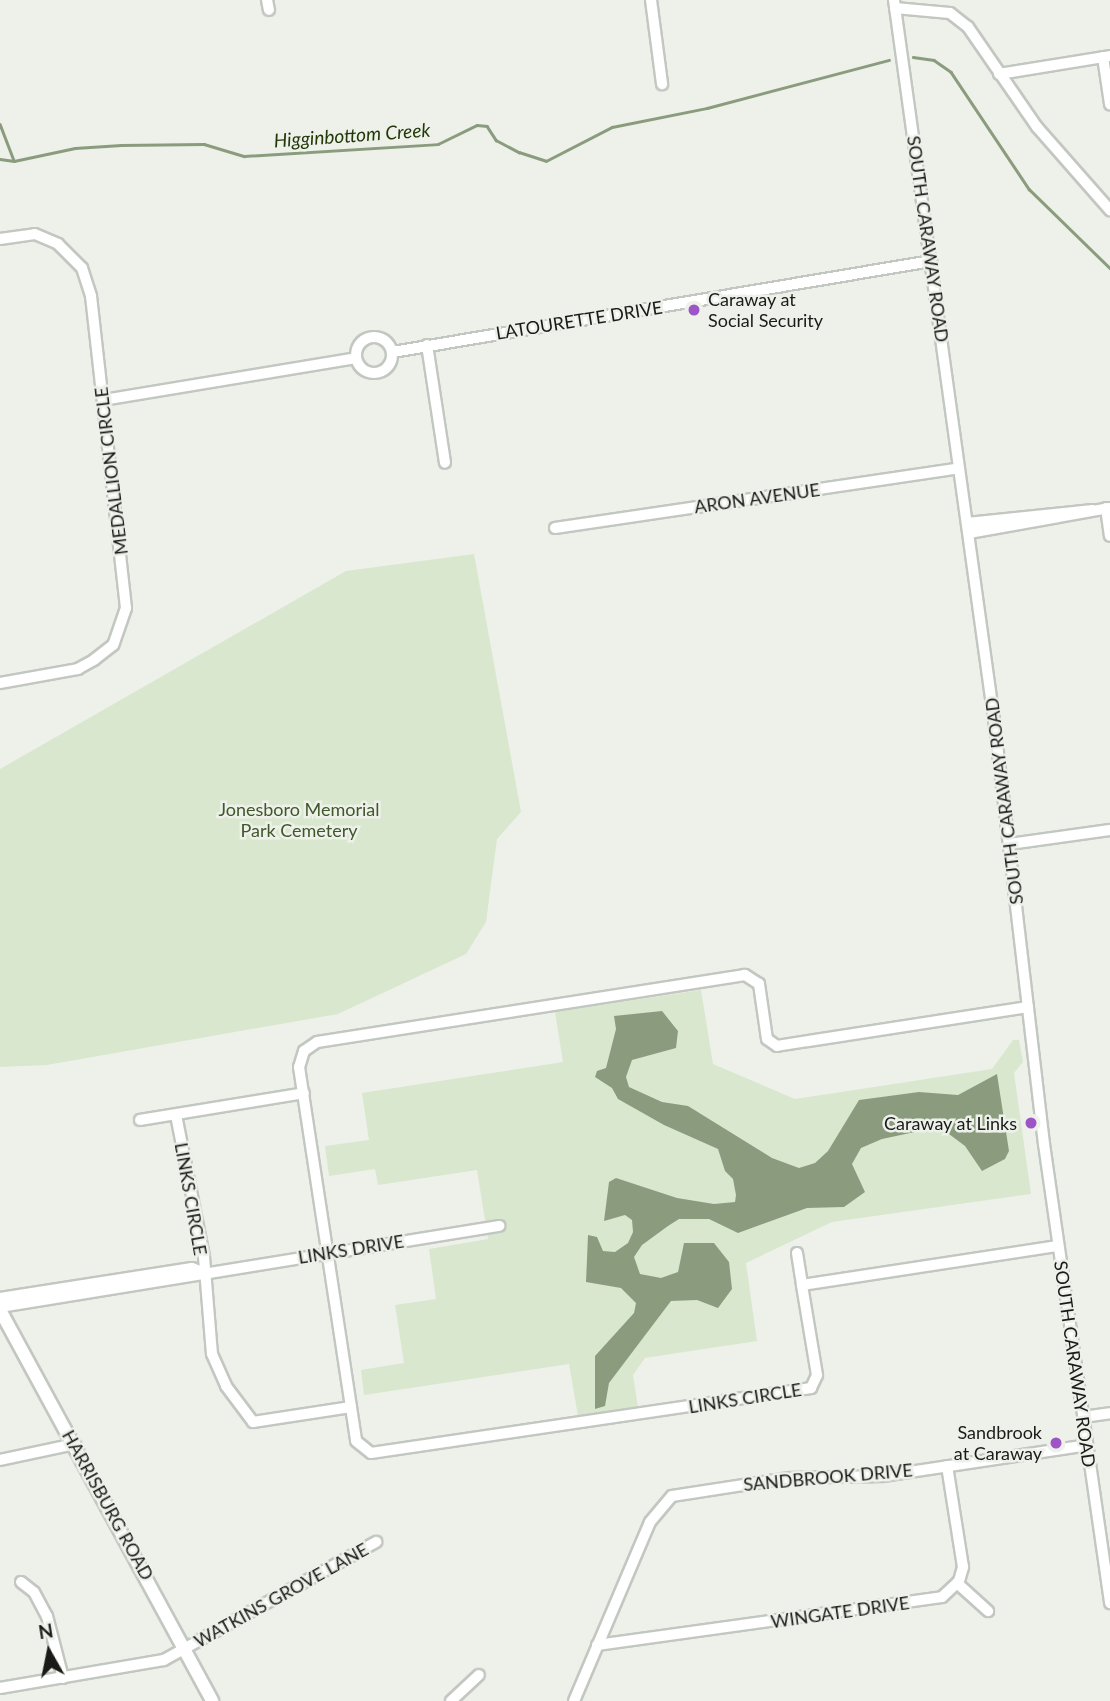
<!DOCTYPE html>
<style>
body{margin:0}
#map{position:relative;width:1110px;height:1701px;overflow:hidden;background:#edf1ea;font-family:Lato,sans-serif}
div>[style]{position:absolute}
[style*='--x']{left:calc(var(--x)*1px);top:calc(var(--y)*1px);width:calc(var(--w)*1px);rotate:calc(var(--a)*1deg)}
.green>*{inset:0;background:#dae7cf}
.water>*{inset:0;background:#8b9c7e}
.stream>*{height:2.5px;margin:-1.25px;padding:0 1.25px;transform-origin:1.25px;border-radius:1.25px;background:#8b9c7e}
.roads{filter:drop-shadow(2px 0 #c3c7c1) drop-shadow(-2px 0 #c3c7c1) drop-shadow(0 2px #c3c7c1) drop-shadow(0 -2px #c3c7c1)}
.minor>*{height:10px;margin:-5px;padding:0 5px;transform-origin:5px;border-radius:5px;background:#fff}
.minor>.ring{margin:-5px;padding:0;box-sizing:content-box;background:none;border:10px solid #fff;border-radius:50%}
.major>*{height:12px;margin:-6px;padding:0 6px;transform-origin:6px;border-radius:6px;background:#fff}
.dots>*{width:19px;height:19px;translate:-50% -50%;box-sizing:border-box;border:4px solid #edf1ea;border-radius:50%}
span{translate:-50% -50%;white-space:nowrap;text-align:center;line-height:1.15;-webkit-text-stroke:5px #edf1ea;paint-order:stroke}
.street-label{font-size:18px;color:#1a1b19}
.poi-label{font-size:18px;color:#1a1b19}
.left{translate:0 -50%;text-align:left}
.right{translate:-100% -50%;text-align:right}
.park-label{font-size:18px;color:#3f5729}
.water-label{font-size:19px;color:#223807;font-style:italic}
.north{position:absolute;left:14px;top:1617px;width:70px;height:70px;-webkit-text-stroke:5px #edf1ea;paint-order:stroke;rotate:351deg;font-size:19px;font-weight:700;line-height:28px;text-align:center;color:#1a1b19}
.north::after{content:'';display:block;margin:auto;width:24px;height:32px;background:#1a1b19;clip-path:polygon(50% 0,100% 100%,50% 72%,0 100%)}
</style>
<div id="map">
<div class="green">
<div style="clip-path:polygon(474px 554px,521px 812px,497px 839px,486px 922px,466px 954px,338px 1014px,47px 1065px,0 1067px,0 769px,346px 571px)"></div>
<div style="clip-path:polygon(701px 990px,713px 1064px,795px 1099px,992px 1069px,1013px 1040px,1019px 1040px,1023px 1062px,1014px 1073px,1031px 1194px,832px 1222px,746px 1263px,757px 1341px,645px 1358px,633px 1375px,638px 1407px,578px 1416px,569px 1364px,364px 1395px,361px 1370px,404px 1363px,395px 1305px,436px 1299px,429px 1249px,488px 1239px,477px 1170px,378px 1185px,375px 1169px,329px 1176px,325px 1146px,369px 1140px,362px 1093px,563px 1062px,555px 1012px)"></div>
</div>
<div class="water">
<div style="clip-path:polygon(662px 1011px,678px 1031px,676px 1048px,632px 1060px,626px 1077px,629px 1087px,662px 1102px,688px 1106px,772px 1158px,799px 1168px,815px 1163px,828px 1151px,859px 1100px,919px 1092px,958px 1095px,997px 1074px,1009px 1151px,1005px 1159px,982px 1171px,965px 1146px,949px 1134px,929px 1129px,882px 1139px,861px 1148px,852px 1164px,865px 1192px,844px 1207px,807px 1208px,738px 1233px,709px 1219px,679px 1219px,668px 1226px,642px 1245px,634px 1257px,640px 1274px,661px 1278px,678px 1272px,684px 1243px,714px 1243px,729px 1262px,732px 1289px,718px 1308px,697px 1300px,671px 1301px,609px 1383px,605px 1406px,595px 1409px,595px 1356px,634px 1313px,636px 1303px,621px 1288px,586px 1282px,588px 1235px,597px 1237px,603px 1251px,615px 1252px,628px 1243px,633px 1232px,632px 1220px,625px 1215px,604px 1221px,609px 1182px,616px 1178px,677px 1198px,714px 1204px,735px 1202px,736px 1195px,733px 1179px,725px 1171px,718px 1149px,664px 1125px,618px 1099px,612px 1088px,595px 1077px,597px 1071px,606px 1068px,616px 1029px,614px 1016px)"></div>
</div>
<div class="stream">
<div style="--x:913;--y:57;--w:21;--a:8"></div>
<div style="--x:934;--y:60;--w:21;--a:35"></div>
<div style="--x:951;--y:72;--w:141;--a:56.3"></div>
<div style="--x:1029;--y:189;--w:113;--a:44.3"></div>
<div style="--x:0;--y:124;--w:39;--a:69"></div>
<div style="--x:0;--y:159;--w:14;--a:8"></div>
<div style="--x:14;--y:161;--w:62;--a:-12"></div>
<div style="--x:75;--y:148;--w:46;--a:-3.7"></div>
<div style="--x:121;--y:145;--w:83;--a:-0.7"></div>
<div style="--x:204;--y:144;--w:42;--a:16.7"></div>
<div style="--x:244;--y:156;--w:194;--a:-3.5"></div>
<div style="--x:438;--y:144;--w:43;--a:-26"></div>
<div style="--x:477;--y:125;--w:10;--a:6"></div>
<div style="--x:487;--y:126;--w:17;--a:57"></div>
<div style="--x:496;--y:140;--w:26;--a:28"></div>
<div style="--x:519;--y:152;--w:28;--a:18"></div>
<div style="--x:546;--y:161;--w:74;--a:-27.3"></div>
<div style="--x:612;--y:127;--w:97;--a:-11.3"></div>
<div style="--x:707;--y:108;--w:188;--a:-14.8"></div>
</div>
<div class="roads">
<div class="minor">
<div style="--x:267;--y:0;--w:10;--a:79"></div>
<div style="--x:651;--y:0;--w:85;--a:82.5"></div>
<div style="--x:894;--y:0;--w:734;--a:82.09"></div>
<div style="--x:995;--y:727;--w:420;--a:83.3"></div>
<div style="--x:1044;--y:1144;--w:464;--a:81.8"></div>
<div style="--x:895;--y:8;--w:55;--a:5.2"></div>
<div style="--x:950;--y:13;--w:23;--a:38"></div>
<div style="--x:968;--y:27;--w:121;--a:55.4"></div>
<div style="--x:1037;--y:127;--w:111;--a:48.7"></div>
<div style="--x:1103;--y:57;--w:48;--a:81.5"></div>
<div style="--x:999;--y:74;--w:112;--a:-9.2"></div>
<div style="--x:0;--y:239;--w:35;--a:-8"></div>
<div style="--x:35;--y:234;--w:25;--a:23"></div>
<div style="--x:58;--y:244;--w:34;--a:45"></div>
<div style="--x:82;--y:268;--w:29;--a:72"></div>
<div style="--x:91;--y:296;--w:314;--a:83.6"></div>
<div style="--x:126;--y:608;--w:39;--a:109"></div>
<div style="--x:113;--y:645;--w:24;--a:142"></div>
<div style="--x:94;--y:660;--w:18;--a:151"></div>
<div style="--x:78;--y:669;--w:79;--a:169.8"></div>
<div class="ring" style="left:356px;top:337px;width:26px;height:26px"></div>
<div style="--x:427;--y:345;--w:119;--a:81.3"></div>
<div style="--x:393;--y:352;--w:546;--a:-9.6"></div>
<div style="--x:103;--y:400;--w:256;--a:-9.4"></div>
<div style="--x:1106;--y:508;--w:28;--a:82"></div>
<div style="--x:967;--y:523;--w:126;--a:-5.9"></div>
<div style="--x:555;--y:528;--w:408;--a:-8.4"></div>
<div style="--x:969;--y:533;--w:143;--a:-10.1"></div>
<div style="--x:1009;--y:844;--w:102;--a:-7.9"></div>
<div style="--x:1028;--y:1007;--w:254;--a:171.2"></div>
<div style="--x:777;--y:1046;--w:12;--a:-145"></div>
<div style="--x:767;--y:1039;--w:56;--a:-98.3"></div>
<div style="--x:759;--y:984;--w:17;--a:-147"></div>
<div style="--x:745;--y:975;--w:433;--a:171.1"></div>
<div style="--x:317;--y:1042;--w:16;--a:145"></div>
<div style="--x:304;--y:1051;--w:17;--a:107"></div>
<div style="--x:299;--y:1067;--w:378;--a:81.3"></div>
<div style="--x:356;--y:1441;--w:19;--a:39"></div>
<div style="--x:371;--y:1453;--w:445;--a:-8.4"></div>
<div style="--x:811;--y:1388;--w:14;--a:-65"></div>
<div style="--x:817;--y:1375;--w:91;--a:-99.5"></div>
<div style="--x:802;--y:1285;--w:259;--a:-8.7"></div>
<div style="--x:176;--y:1115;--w:145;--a:78.8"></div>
<div style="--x:204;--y:1257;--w:97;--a:85.3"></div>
<div style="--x:212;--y:1354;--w:35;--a:66"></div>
<div style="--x:226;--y:1386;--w:45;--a:53.1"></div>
<div style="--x:253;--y:1422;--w:99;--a:-8.7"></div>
<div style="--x:140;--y:1120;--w:166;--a:-9.3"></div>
<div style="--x:797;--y:1253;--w:32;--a:81"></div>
<div style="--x:0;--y:1298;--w:194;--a:-8.9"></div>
<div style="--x:192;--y:1268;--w:11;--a:22"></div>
<div style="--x:0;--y:1307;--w:506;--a:-9.22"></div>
<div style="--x:1083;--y:1417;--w:27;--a:-8"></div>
<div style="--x:0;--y:1460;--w:77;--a:-12"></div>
<div style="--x:21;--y:1582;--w:16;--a:38"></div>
<div style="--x:34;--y:1592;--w:27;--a:62"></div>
<div style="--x:47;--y:1616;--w:64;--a:75.5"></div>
<div style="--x:957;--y:1583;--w:42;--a:42.1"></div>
<div style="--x:597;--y:1645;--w:348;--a:-7.9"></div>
<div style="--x:942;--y:1597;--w:23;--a:-43"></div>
<div style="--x:959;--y:1581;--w:15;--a:-74"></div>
<div style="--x:963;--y:1567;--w:102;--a:-99"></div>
<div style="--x:0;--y:1688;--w:166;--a:-9.7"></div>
<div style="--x:164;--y:1660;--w:243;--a:-29.1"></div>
<div style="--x:451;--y:1701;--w:38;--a:-43"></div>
<div style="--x:574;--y:1701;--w:194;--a:-67"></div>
<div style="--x:650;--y:1522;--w:34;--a:-50"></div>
<div style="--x:672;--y:1496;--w:117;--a:-8.8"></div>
<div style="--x:788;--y:1478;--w:95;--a:-1.2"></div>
<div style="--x:883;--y:1476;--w:206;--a:-8.6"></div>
</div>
<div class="major">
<div style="--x:0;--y:1310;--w:445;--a:61.5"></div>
</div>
</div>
<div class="dots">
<div style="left:694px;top:310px;background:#9d54c7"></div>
<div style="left:1031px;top:1123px;background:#9d54c7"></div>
<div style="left:1056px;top:1443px;background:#9d54c7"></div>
</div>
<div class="street-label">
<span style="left:928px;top:239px;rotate:82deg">SOUTH CARAWAY ROAD</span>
<span style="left:579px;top:320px;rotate:-9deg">LATOURETTE DRIVE</span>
<span style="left:111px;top:471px;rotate:-97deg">MEDALLION CIRCLE</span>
<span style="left:757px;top:498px;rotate:-8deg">ARON AVENUE</span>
<span style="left:1004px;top:801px;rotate:-97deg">SOUTH CARAWAY ROAD</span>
<span style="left:191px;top:1199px;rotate:80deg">LINKS CIRCLE</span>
<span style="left:351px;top:1249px;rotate:-9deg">LINKS DRIVE</span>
<span style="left:1075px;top:1364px;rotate:82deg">SOUTH CARAWAY ROAD</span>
<span style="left:745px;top:1398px;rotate:-9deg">LINKS CIRCLE</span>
<span style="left:828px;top:1477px;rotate:-5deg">SANDBROOK DRIVE</span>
<span style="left:108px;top:1505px;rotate:61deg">HARRISBURG ROAD</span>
<span style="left:281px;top:1595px;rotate:-29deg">WATKINS GROVE LANE</span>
<span style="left:840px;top:1612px;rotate:-8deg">WINGATE DRIVE</span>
</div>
<div class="poi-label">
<span class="left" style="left:708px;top:310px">Caraway at<br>Social Security</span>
<span class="right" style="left:1017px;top:1123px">Caraway at Links</span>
<span class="right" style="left:1042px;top:1443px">Sandbrook<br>at Caraway</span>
</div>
<div class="park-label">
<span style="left:299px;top:820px">Jonesboro Memorial<br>Park Cemetery</span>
</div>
<div class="water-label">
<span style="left:352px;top:135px;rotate:-4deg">Higginbottom Creek</span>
</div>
<div class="north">N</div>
</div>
